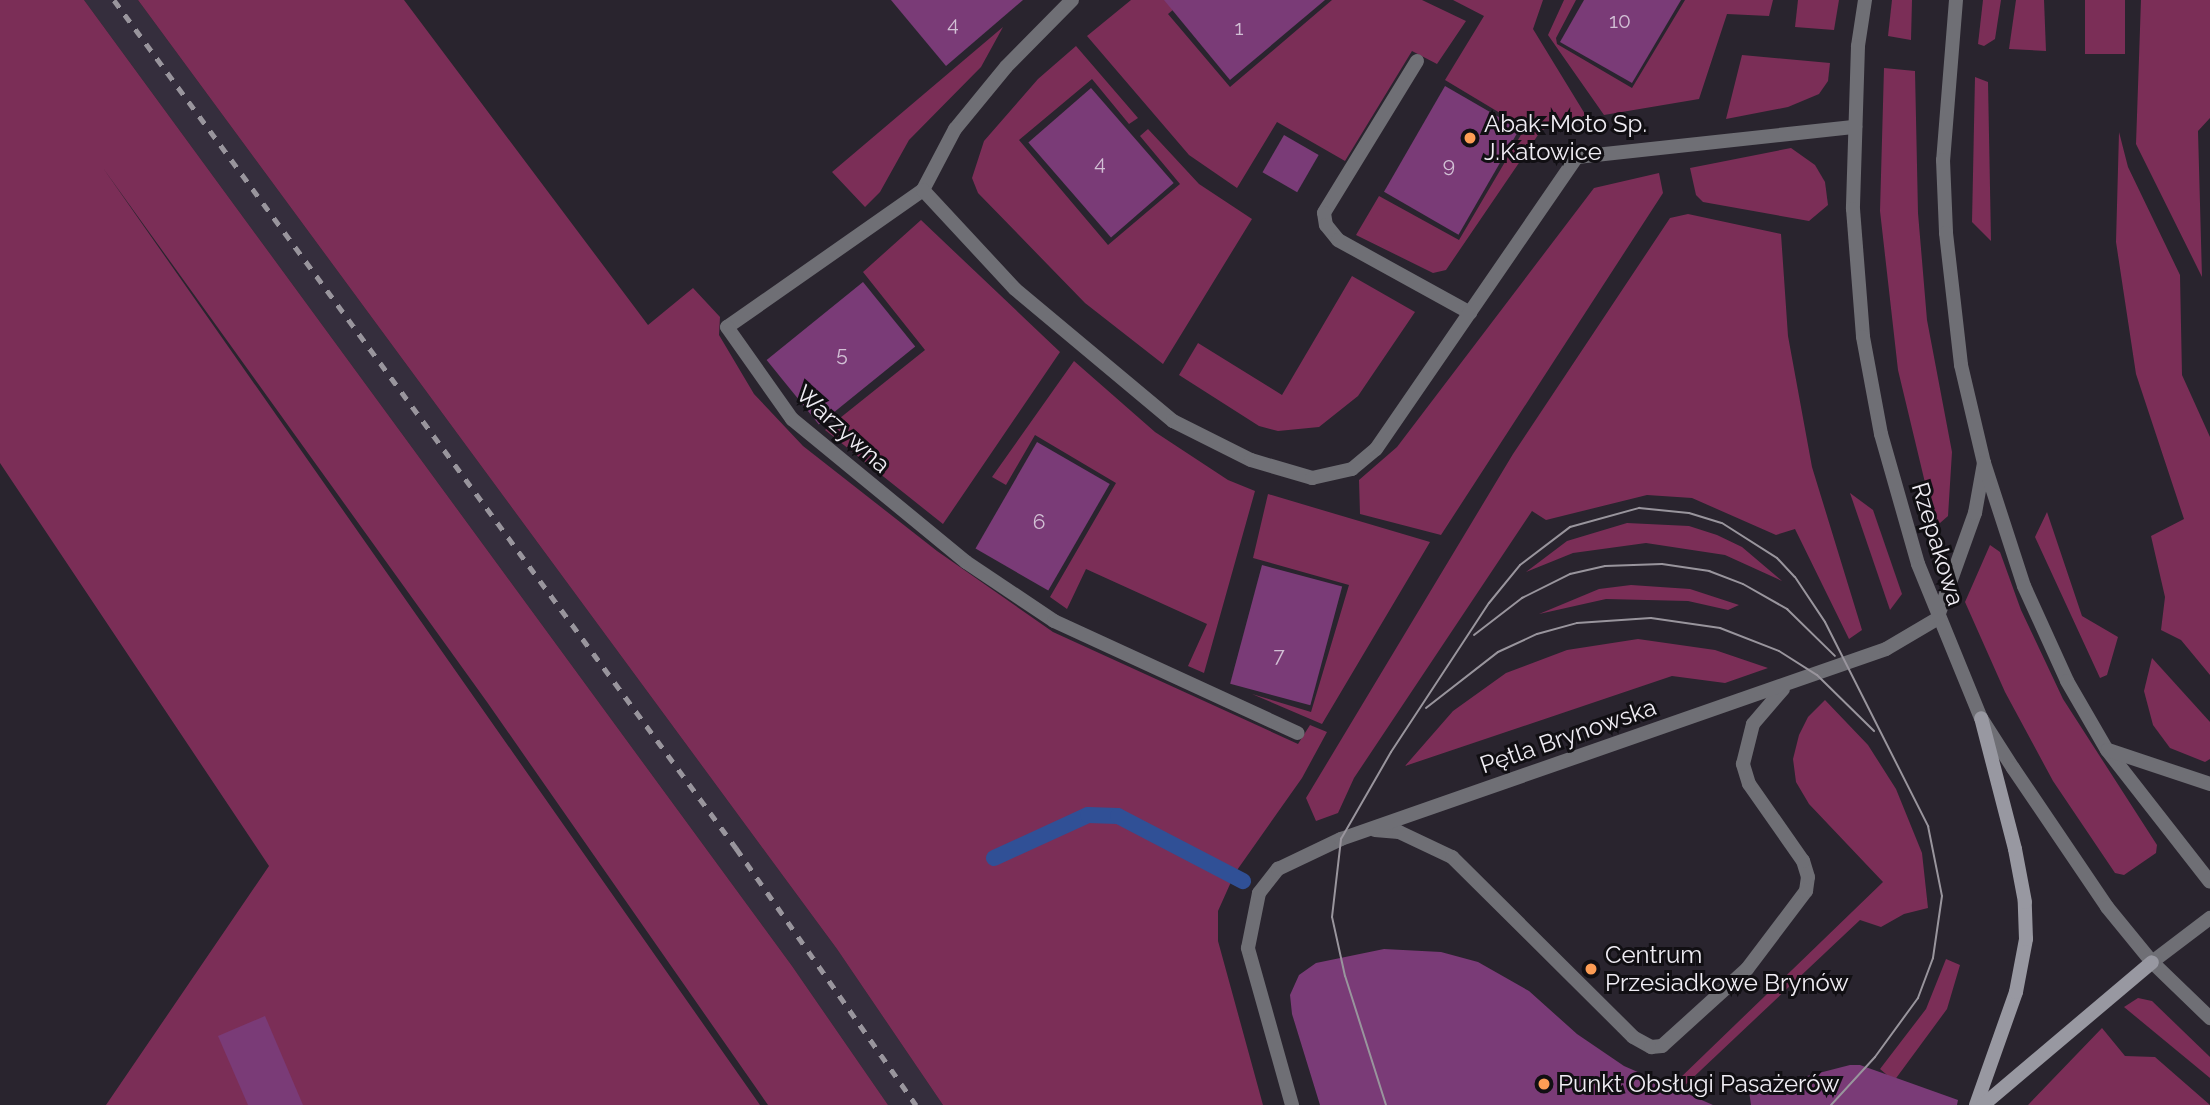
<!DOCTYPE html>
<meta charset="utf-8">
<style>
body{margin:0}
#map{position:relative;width:2210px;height:1105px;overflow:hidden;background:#29242e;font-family:Raleway,sans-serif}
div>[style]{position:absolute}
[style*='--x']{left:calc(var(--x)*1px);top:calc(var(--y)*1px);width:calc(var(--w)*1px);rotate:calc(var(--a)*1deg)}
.built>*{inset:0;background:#352e3d}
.green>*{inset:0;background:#7b2e57;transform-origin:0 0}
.stream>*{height:16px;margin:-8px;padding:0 8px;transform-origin:8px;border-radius:8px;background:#305096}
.building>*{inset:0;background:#7a3b77;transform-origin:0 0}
.service>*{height:14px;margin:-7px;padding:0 7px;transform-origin:7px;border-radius:7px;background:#6f6f75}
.minor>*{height:14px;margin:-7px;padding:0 7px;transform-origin:7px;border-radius:7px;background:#6f6f75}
.tertiary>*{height:14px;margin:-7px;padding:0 7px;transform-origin:7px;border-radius:7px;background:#6f6f75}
.secondary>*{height:14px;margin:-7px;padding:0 7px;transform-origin:7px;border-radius:7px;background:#9898a1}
.tram>*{height:2px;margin:-1px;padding:0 1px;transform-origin:1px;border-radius:1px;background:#99959d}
.rail>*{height:5px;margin-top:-2.5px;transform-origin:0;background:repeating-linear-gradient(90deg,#99959d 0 9px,transparent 0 18px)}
.dots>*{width:19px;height:19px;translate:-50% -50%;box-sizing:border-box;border:4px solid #110f13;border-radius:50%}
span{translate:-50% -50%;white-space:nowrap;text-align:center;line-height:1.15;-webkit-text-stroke:6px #110f13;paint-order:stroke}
.number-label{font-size:21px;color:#d2c0d5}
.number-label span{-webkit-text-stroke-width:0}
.poi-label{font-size:24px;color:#f0edf4}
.left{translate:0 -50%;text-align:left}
.street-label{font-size:24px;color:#f0edf4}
</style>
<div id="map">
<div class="built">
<div style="clip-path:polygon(84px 0,138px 0,837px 949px,943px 1105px,888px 1105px,792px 966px)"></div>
</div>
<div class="green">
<div style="clip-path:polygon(0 0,84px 0,792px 966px,888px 1105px,768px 1105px,487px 702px,103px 168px,760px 1105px,106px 1105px,269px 866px,0 463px)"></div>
<div style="clip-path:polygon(138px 0,404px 0,648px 325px,693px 288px,720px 317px,719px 335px,754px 394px,803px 446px,937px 551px,1053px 632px,1298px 744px,1310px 725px,1327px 732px,1302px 778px,1235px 873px,1218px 911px,1218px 941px,1263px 1105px,943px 1105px,837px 949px)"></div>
<div style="clip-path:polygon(1131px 0,1185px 0,1168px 14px,1230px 87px,1332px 0,1422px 0,1466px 21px,1437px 64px,1412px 51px,1345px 161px,1277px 122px,1237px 188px,1189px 155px,1087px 36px)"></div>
<div style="clip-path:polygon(1453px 0,1543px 0,1533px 29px,1588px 119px,1554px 123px,1540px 132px,1446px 270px,1433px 273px,1356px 235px,1379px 196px,1459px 240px,1525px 128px,1445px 80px,1484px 16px)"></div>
<div style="clip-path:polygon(1564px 0,1576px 0,1556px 38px,1557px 44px,1632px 88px,1685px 0,1773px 0,1769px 16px,1727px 14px,1699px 99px,1604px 115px,1548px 35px)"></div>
<div style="clip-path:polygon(1798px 0,1839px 0,1834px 30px,1795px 27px)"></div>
<div style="clip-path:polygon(1892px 0,1912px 0,1911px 40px,1888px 36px)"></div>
<div style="clip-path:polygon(1983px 0,2001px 0,1995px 39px,1984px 46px,1978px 44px)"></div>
<div style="clip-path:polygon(2016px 0,2044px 0,2046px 51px,2009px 49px)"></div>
<div style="left:2085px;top:0;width:40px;height:54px"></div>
<div style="clip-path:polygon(2141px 0,2210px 0,2210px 118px,2198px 131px,2202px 277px,2136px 144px)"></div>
<div style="clip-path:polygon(1003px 27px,981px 67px,909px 140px,880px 192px,865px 207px,832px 172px)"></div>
<div style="clip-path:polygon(1076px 46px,1138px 118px,1129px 124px,1092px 79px,1019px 140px,1108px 245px,1180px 184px,1140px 136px,1148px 129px,1199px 184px,1252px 219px,1163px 364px,1085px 303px,978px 193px,972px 178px,984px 141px,1038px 79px)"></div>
<div style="clip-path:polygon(1742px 55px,1830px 63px,1828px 81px,1819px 94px,1788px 107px,1726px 119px)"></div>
<div style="clip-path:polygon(1884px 68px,1915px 71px,1918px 213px,1927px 320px,1952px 452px,1948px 516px,1940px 523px,1933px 516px,1898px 370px,1880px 211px)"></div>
<div style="clip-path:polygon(1975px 77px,1988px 82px,1991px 241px,1972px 222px)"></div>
<div style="clip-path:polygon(2119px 132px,2128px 167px,2180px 275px,2182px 375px,2210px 437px,2210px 675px,2181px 640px,2161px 630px,2165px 597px,2151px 536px,2184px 519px,2136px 374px,2116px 242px)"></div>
<div style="clip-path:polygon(1791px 148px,1815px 165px,1825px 182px,1828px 205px,1809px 221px,1703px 202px,1696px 195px,1690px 168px)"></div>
<div style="clip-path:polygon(1659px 173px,1663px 193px,1441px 535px,1360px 514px,1359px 480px,1397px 447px,1594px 188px)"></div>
<div style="clip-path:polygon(1688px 214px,1781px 234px,1788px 336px,1812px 467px,1862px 630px,1849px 639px,1795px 529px,1776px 535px,1692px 498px,1647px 495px,1546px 520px,1532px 511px,1354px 778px,1338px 813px,1316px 821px,1306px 798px,1513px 454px,1670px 218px)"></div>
<div style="clip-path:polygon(921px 220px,1060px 352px,943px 524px,825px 430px,925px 350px,863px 272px)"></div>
<div style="clip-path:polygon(1352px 276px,1415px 312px,1358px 396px,1319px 427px,1278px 431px,1259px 426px,1179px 375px,1198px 343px,1282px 395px)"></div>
<div style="clip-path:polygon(1074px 361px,1155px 432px,1228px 480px,1255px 491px,1204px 673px,1188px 666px,1207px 624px,1086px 569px,1067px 609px,1050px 597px,1116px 483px,1035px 435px,1006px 485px,992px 477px)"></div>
<div style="clip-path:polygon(1850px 493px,1873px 510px,1902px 594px,1890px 610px)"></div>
<div style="clip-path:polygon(1268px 494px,1430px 542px,1322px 724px,1252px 694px,1311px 712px,1349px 585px,1253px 558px)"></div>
<div style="clip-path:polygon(2047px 512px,2082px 616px,2118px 637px,2107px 675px,2100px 678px,2035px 537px)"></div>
<div style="clip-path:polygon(1627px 523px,1689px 526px,1717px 535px,1742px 547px,1782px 581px,1725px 555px,1646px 543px,1573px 553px,1526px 572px,1567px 541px)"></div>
<div style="clip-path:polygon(1990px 545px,2000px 552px,2021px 610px,2063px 699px,2157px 845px,2156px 853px,2124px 875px,2115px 873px,2053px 781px,2005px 692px,1965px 602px)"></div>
<div style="clip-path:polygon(1631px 585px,1690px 589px,1739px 605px,1728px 610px,1688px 601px,1606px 599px,1539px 614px,1599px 589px)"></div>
<div style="clip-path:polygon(1638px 639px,1715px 650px,1768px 668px,1725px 683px,1672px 676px,1405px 766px,1453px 711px,1506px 673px,1567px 650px)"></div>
<div style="clip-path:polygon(2152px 658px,2210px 722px,2210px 759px,2205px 762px,2170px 748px,2153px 725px,2144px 691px)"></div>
<div style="clip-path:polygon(1825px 700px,1868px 745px,1896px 789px,1922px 853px,1928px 908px,1904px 914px,1881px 927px,1860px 920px,1683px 1087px,1667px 1082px,1678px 1080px,1883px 882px,1809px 804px,1796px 782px,1793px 759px,1799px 735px,1808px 717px)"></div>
<div style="clip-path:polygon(1946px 959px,1960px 965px,1947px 1009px,1894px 1081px,1880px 1069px,1926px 1009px)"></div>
<div style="clip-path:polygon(2138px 998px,2152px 1001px,2210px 1057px,2210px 1078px,2124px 1007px)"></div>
<div style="clip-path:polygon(2102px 1028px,2125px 1056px,2155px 1057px,2210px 1105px,2028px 1105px)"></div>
</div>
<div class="stream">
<div style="--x:994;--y:858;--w:103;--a:-24.6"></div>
<div style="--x:1088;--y:815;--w:30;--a:2"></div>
<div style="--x:1118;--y:816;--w:141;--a:27.5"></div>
</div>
<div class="building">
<div style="clip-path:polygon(891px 0,1023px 0,946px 66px)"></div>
<div style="clip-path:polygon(1164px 0,1325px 0,1230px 80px)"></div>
<div style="clip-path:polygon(1584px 0,1681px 0,1632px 83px,1560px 42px)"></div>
<div style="left:1445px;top:86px;width:86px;height:122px;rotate:30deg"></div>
<div style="left:1091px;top:88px;width:126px;height:83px;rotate:49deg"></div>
<div style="left:1284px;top:135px;width:40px;height:43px;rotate:30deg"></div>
<div style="left:863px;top:282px;width:83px;height:124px;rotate:51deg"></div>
<div style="left:1037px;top:442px;width:84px;height:123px;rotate:30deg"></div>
<div style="left:1262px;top:565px;width:83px;height:123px;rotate:15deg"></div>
<div style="clip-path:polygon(1384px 949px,1441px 952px,1478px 962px,1529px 991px,1577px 1034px,1624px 1066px,1713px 1105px,1320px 1105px,1292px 1014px,1290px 995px,1299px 975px,1316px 963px)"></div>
<div style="clip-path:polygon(265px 1016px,303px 1105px,248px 1105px,218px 1036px)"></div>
<div style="clip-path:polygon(1850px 1065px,1860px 1065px,1958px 1100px,1957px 1105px,1751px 1105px,1749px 1091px)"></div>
</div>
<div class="service">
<div style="--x:1375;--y:830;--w:24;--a:5"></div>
<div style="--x:1399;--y:832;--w:59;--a:25.3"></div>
<div style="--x:1452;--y:857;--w:255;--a:44.8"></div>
<div style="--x:1633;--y:1037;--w:21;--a:29"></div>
<div style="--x:1651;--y:1047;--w:11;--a:-5"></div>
<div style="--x:1662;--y:1046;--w:115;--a:-42.2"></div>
<div style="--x:1747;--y:969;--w:98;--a:-52.9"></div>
<div style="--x:1806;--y:891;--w:14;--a:-82"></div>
<div style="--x:1808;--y:877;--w:17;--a:-107"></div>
<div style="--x:1803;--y:861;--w:94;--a:-125"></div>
<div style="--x:1749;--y:784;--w:21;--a:-107"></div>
<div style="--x:1743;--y:764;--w:41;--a:-76"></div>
<div style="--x:1753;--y:724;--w:46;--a:-49.4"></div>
<div style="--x:1292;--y:1105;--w:163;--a:-105.7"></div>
<div style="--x:1248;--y:948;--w:56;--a:-78.7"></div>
<div style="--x:1259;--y:893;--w:31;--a:-52"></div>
<div style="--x:1278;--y:869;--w:70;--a:-25.5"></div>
<div style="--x:1341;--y:839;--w:577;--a:-19.22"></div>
<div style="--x:1886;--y:649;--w:59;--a:-30.5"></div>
<div style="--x:1937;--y:619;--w:113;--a:-70.3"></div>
<div style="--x:1975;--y:513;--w:51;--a:-79.8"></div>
</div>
<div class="minor">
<div style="--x:1072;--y:0;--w:94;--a:134.6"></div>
<div style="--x:1006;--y:67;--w:80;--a:129.4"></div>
<div style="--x:955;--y:129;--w:69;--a:117.7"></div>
<div style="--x:923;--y:190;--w:239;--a:145"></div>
<div style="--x:727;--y:327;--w:113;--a:54.8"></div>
<div style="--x:792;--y:419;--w:225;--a:39.4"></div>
<div style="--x:966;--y:562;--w:106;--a:33.8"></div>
<div style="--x:1054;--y:621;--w:268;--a:24.7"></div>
<div style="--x:1417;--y:61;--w:178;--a:121.5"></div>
<div style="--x:1324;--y:213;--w:12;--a:81"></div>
<div style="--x:1326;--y:225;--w:19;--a:51"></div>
<div style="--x:1338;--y:240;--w:151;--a:28.9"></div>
<div style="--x:923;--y:190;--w:135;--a:47.1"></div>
<div style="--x:1015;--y:289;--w:206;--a:39.9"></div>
<div style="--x:1173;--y:421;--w:87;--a:26.6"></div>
<div style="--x:1251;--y:460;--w:64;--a:16.4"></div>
<div style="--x:1312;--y:478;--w:41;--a:-12.7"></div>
<div style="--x:1352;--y:469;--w:31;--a:-40"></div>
<div style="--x:1376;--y:449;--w:354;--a:-55.5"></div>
<div style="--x:1577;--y:157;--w:280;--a:-6.2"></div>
</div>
<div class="tertiary">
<div style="--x:1865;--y:0;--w:47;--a:98.7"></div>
<div style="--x:1858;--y:46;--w:163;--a:91.8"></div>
<div style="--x:1853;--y:209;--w:128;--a:85.5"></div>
<div style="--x:1863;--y:337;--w:99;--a:79.5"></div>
<div style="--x:1881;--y:434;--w:135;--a:74.1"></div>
<div style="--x:1918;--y:564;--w:166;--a:67.8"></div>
<div style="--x:1981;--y:718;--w:59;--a:57.4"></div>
<div style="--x:2013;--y:768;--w:168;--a:55.9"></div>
<div style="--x:2107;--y:907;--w:71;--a:50.7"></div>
<div style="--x:2152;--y:962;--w:81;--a:44"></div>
<div style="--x:1956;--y:0;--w:161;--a:94.6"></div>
<div style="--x:1943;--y:160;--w:73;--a:87.6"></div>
<div style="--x:1946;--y:233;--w:133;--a:83.5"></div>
<div style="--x:1961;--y:365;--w:101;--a:76.8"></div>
<div style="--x:1984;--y:463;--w:129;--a:72"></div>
<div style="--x:2024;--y:586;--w:104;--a:65.6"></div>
<div style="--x:2067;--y:681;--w:80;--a:59.9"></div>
<div style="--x:2107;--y:750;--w:167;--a:52"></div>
<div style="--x:2108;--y:750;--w:108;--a:18.4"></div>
<div style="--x:2152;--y:962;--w:73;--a:-37.2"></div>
</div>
<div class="secondary">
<div style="--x:1976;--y:1105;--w:120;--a:-70.5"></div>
<div style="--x:2016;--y:992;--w:54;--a:-79.3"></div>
<div style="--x:2026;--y:939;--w:37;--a:-92"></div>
<div style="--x:2025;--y:902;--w:54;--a:-100.7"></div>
<div style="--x:2015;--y:849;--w:135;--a:-104.5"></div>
<div style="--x:1983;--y:1105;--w:221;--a:-40.2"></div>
</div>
<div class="tram">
<div style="--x:1474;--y:635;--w:61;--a:-37.6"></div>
<div style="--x:1522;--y:598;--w:54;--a:-26.6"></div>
<div style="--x:1570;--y:574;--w:36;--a:-13"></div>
<div style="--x:1605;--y:566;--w:57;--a:-2"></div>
<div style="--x:1662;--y:564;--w:48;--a:8.5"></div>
<div style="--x:1709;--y:571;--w:36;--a:21"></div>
<div style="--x:1743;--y:584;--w:51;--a:29.6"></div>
<div style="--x:1787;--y:609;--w:67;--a:44.4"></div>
<div style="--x:1426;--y:708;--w:91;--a:-37.9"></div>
<div style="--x:1498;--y:652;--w:43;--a:-24.8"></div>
<div style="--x:1537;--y:634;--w:41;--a:-15.4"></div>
<div style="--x:1577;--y:623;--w:74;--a:-3.9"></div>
<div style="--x:1651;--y:618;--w:70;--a:8.2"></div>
<div style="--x:1720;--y:628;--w:63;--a:21.3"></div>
<div style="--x:1779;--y:651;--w:45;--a:32.3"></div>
<div style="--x:1817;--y:675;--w:80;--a:44.5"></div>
<div style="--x:1386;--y:1105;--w:135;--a:-107.6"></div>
<div style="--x:1345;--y:976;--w:60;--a:-102.4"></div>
<div style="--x:1332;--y:917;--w:79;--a:-83.4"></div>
<div style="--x:1341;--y:839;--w:100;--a:-60.1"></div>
<div style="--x:1391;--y:752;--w:178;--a:-56.7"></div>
<div style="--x:1489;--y:603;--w:49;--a:-50.8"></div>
<div style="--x:1520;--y:565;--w:63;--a:-37.2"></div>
<div style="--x:1570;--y:527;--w:72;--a:-15.4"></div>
<div style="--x:1639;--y:508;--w:50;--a:5.7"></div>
<div style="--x:1689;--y:513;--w:34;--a:17"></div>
<div style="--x:1722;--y:523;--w:65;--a:32.5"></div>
<div style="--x:1777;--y:558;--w:26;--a:47"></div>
<div style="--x:1795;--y:577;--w:54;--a:56.3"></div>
<div style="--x:1825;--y:622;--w:229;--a:63.2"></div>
<div style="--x:1928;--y:826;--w:71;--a:78.7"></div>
<div style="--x:1942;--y:896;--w:63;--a:98.3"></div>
<div style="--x:1933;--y:958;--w:43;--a:110.6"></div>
<div style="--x:1918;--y:998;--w:73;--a:126.1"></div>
<div style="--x:1875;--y:1057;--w:65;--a:132.5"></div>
</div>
<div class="rail">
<div style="--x:114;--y:0;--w:1052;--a:53.74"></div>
<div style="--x:736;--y:848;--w:314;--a:55"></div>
</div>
<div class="dots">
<div style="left:1470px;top:138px;background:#fd9d55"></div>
<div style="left:1591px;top:969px;background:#fd9d55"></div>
<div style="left:1544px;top:1084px;background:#fd9d55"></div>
</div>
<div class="number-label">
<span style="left:1620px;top:21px">10</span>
<span style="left:953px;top:24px">4</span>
<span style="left:1239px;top:28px">1</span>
<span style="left:1100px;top:163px">4</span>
<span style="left:1449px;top:165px">9</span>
<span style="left:842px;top:354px">5</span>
<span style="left:1039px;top:522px">6</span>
<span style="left:1279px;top:655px">7</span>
</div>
<div class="poi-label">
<span class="left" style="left:1484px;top:138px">Abak-Moto Sp.<br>J.Katowice</span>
<span class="left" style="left:1605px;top:969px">Centrum<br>Przesiadkowe Brynów</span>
<span class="left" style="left:1558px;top:1084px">Punkt Obsługi Pasażerów</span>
</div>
<div class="street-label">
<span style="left:843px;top:429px;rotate:42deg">Warzywna</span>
<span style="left:1938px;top:544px;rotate:73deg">Rzepakowa</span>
<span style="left:1568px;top:736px;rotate:-19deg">Pętla Brynowska</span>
</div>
</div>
